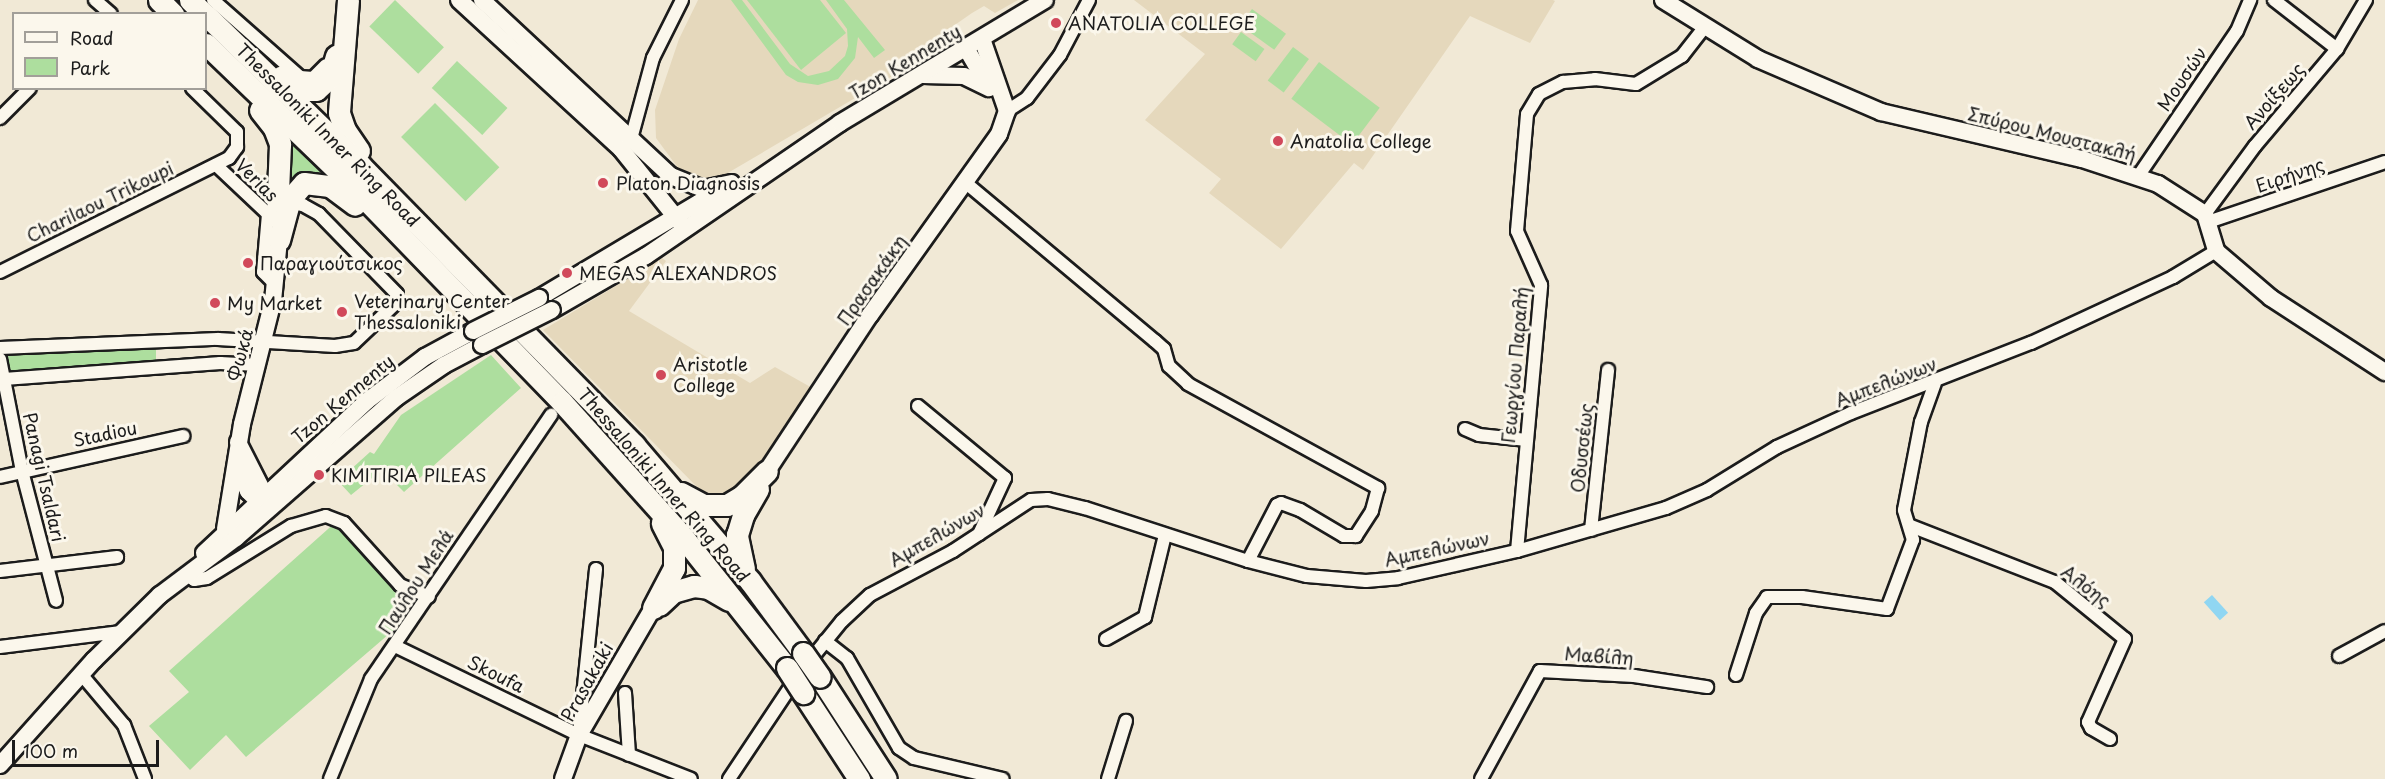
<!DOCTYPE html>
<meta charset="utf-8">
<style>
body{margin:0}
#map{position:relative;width:2385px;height:779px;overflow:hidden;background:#f1e9d6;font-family:"Playpen Sans",sans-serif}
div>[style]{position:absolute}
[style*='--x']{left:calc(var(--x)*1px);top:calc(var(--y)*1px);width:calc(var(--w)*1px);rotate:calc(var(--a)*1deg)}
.built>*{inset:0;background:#e5d8bc}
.green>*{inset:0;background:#adde9e;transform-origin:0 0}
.water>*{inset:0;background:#90d6f2;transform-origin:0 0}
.roads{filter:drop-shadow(2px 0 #1c1c1c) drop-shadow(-2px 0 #1c1c1c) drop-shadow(0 2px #1c1c1c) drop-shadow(0 -2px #1c1c1c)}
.street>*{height:12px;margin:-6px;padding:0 6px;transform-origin:6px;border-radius:6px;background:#fbf7ec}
.secondary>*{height:16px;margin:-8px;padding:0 8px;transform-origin:8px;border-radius:8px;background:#fbf7ec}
.highway>*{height:21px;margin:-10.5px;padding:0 10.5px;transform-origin:10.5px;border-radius:10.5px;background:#fbf7ec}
.bridges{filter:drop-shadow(2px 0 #1c1c1c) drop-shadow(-2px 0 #1c1c1c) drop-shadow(0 2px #1c1c1c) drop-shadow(0 -2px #1c1c1c)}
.secondary-bridge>*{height:16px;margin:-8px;padding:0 8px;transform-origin:8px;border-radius:8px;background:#fbf7ec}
.highway-bridge>*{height:21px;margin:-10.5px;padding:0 10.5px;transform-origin:10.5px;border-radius:10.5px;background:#fbf7ec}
.dots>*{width:16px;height:16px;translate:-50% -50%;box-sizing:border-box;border:3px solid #fbf7ec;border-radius:50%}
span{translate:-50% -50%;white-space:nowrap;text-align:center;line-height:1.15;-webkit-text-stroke:6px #fbf7ec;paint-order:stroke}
.poi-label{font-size:18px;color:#1c1c1c}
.left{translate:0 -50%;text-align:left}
.street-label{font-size:18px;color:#1c1c1c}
.legend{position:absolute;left:12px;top:12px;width:195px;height:78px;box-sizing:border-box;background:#fbf7ec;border:2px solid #a29f99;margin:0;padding:8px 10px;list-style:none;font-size:18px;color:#1c1c1c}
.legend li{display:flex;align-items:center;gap:12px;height:30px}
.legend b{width:30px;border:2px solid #a29f99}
.scale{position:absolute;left:12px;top:740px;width:147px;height:27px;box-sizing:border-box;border:3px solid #1c1c1c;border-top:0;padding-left:8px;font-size:18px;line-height:21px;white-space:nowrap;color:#1c1c1c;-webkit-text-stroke:4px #fbf7ec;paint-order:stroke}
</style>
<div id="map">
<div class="built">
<div style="clip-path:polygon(698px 0,1018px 0,995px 13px,984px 6px,972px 13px,949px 29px,949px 40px,913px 64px,709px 184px,684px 176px,656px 138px,655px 110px,679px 39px)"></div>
<div style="clip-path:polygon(1134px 0,1553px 0,1555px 1px,1530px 43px,1470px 16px,1363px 170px,1354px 163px,1281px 249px,1209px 193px,1221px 179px,1145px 120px,1205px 54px)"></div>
<div style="clip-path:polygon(662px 258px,666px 261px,629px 311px,750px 383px,775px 367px,814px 389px,768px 460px,741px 490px,714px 499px,696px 486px,543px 330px)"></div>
</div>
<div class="green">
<div style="left:395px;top:0;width:68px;height:37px;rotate:44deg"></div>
<div style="clip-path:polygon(731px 0,742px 0,790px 64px,808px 76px,829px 71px,845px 56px,848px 46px,847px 29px,826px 0,844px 0,885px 50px,874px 58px,858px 37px,855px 58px,838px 79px,818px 85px,798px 82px,786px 75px)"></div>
<div style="clip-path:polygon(747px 0,820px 0,846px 33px,801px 70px)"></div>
<div style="left:1252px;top:9px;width:42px;height:20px;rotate:36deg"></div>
<div style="left:1241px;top:32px;width:29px;height:15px;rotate:36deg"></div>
<div style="left:1293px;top:47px;width:20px;height:42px;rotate:37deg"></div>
<div style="left:457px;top:61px;width:69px;height:37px;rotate:43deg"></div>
<div style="left:1319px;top:62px;width:76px;height:46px;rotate:37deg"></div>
<div style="left:435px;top:103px;width:91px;height:48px;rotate:45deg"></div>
<div style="clip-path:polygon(286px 139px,323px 172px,310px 174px,287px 191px)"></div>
<div style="clip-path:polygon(156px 348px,156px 366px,11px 376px,7px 354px)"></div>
<div style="clip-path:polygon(491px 355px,521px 388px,404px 492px,382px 470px,351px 495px,338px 481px,370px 452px,374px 454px,401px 415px)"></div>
<div style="clip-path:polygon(337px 521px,407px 600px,396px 628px,246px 757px,226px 735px,190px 770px,149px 726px,189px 692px,169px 671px)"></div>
</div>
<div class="water">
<div style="left:2212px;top:595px;width:24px;height:11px;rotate:48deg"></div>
</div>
<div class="roads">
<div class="street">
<div style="--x:95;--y:0;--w:21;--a:41"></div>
<div style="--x:213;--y:0;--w:116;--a:41.5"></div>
<div style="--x:300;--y:77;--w:13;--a:4"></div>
<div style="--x:313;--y:78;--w:18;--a:-45"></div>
<div style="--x:2274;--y:0;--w:80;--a:37.9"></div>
<div style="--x:1007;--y:111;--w:24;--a:-33"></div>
<div style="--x:1027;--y:98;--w:54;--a:-52.5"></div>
<div style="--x:1060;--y:55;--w:62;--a:-62.2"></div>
<div style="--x:0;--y:118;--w:42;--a:-45"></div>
<div style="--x:631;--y:139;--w:84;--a:-74.8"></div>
<div style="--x:653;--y:58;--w:65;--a:-63.4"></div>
<div style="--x:216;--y:165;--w:71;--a:43.3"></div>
<div style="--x:268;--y:214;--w:58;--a:94.9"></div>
<div style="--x:263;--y:272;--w:17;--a:45"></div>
<div style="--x:2139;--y:175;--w:174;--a:-55.8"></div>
<div style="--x:2237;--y:31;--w:34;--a:-67"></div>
<div style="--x:966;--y:183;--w:246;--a:39.9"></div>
<div style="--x:1155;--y:341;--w:12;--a:42"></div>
<div style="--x:1164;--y:349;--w:18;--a:74"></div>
<div style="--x:1169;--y:366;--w:26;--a:43"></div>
<div style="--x:1188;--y:384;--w:217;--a:28.7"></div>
<div style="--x:1378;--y:488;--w:24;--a:105"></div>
<div style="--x:1372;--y:511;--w:30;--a:123"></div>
<div style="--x:1356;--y:536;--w:12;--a:180"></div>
<div style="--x:1344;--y:536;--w:51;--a:-149.4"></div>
<div style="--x:1300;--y:510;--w:20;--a:-160"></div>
<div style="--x:1281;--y:503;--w:4;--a:153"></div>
<div style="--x:1277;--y:505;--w:63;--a:117.4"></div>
<div style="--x:2205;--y:214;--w:84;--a:-53.7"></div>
<div style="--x:2255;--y:146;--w:127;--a:-49.8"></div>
<div style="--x:2337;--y:49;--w:57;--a:-59.4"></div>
<div style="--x:2208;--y:222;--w:187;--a:-18.7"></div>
<div style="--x:0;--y:272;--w:256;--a:-26.5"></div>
<div style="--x:229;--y:158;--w:14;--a:-54"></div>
<div style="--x:237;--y:147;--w:15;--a:-90"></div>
<div style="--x:237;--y:132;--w:63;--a:-135.6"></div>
<div style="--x:0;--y:348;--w:218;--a:-2.4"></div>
<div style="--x:218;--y:339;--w:117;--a:3.4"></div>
<div style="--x:335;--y:346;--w:19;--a:-9"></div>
<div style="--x:354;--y:343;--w:57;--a:-43.6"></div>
<div style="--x:395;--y:304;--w:10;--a:-79"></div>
<div style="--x:397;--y:294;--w:112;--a:-134.3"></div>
<div style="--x:319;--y:214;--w:18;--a:-151"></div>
<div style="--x:303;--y:205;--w:15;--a:-172"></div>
<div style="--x:0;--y:359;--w:114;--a:78.9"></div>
<div style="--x:22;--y:471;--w:134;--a:75.3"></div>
<div style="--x:4;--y:379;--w:217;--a:-4.2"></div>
<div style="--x:220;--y:363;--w:38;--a:3"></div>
<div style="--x:918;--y:406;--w:113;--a:39.6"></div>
<div style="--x:1005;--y:478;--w:62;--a:114.9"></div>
<div style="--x:1465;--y:429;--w:15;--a:23"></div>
<div style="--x:1479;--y:435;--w:48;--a:5.9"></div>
<div style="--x:0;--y:477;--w:188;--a:-12.6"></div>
<div style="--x:1911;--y:526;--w:155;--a:21.3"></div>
<div style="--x:2055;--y:582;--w:90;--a:39.2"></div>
<div style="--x:2125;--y:639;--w:91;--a:114"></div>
<div style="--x:2088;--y:722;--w:7;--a:63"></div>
<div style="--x:2091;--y:728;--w:22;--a:30"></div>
<div style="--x:1591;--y:530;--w:161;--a:-83.9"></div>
<div style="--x:1517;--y:551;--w:267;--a:-84.8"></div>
<div style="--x:1541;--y:285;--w:59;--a:-114"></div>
<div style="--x:1517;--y:231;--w:117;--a:-85.1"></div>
<div style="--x:1527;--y:114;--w:23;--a:-59"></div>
<div style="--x:1539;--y:94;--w:27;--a:-27"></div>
<div style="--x:1563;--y:82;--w:32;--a:-5"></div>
<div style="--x:1595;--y:79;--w:41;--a:7"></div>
<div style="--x:1636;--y:84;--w:54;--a:-31.3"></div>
<div style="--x:1682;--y:56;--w:36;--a:-52"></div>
<div style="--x:0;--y:571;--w:118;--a:-6.8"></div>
<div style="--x:186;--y:574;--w:10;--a:37"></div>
<div style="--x:194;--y:580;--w:13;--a:-9"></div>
<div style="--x:207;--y:578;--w:99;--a:-31.8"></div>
<div style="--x:291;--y:526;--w:36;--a:-16"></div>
<div style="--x:326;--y:516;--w:19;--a:21"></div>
<div style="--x:344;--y:523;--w:84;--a:47.9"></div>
<div style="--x:400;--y:585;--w:31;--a:22"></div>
<div style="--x:1106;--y:639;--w:45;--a:-29.4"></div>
<div style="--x:1145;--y:617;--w:84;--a:-76.3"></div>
<div style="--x:825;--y:641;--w:28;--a:38"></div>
<div style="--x:847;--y:658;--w:104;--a:60"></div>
<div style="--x:899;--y:748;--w:18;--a:34"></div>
<div style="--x:914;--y:758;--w:91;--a:13.3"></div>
<div style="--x:0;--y:647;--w:122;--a:-7.1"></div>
<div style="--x:397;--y:647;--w:202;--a:25.8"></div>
<div style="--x:579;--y:735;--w:120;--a:21.4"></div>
<div style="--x:2339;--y:656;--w:52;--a:-28.5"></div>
<div style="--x:807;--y:664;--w:55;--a:-50.9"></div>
<div style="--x:842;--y:621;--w:38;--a:-43"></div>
<div style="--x:870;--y:595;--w:94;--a:-27.9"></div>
<div style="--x:953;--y:551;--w:93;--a:-33.2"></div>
<div style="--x:1031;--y:500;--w:17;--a:-3"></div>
<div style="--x:1048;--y:499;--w:38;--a:14"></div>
<div style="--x:1085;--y:508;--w:171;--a:18"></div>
<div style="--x:1248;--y:561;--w:61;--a:14.3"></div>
<div style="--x:1307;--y:576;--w:59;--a:4.8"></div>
<div style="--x:1366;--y:581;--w:32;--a:-5"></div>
<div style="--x:1398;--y:578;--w:122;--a:-12.8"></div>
<div style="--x:1517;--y:551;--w:155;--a:-16.1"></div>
<div style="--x:1666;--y:508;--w:45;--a:-23.7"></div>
<div style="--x:1707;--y:490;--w:82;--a:-31.6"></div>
<div style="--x:1777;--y:447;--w:81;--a:-24.7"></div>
<div style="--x:1851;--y:413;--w:193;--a:-21.3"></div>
<div style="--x:2031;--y:343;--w:157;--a:-24.9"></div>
<div style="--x:2173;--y:277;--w:50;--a:-31.2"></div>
<div style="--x:81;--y:674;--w:67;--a:49.9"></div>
<div style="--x:124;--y:725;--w:58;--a:68.7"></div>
<div style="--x:1736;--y:675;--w:65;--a:-72.1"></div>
<div style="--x:1756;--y:613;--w:19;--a:-55"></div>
<div style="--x:1767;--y:597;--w:35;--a:0"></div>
<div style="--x:1802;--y:597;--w:86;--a:8"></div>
<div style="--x:1887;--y:609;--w:74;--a:-69.4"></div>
<div style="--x:1913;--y:540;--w:31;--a:-107"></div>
<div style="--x:1904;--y:510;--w:90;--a:-79.1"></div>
<div style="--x:1921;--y:422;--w:41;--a:-70.3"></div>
<div style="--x:625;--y:693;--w:62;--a:86.3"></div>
<div style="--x:579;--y:734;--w:166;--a:-84.1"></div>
<div style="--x:330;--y:779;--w:108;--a:-67.7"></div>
<div style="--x:371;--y:679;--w:320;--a:-55.7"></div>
<div style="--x:729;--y:779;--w:123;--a:-56.3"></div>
<div style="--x:1108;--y:779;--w:61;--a:-72.8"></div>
<div style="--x:1481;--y:779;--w:123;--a:-61.4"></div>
<div style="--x:1540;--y:671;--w:94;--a:3"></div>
<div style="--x:1634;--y:676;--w:74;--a:8.6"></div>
</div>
<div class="secondary">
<div style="--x:459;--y:0;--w:220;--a:42.6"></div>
<div style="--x:621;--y:149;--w:102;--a:51.3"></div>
<div style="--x:482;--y:0;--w:258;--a:43"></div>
<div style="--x:671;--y:176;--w:35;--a:22"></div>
<div style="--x:703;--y:189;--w:29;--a:-12"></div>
<div style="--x:1663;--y:0;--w:112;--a:31.8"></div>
<div style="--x:1758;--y:59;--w:134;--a:23.3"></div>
<div style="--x:1881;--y:112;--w:206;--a:13.2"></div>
<div style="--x:2082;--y:159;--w:80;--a:18.2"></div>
<div style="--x:2158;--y:184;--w:56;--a:32.6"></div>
<div style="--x:2205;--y:214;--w:39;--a:73"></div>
<div style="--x:2216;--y:251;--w:72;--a:40.5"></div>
<div style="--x:2271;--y:298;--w:136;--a:33"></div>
<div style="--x:966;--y:48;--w:44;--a:59.9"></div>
<div style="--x:923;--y:75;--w:41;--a:1.4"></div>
<div style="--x:964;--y:76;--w:28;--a:26"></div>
<div style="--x:539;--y:298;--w:211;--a:-30.8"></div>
<div style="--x:552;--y:310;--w:108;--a:-29.9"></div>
<div style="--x:646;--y:256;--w:235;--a:-34.4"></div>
<div style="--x:840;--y:123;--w:239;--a:-31"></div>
<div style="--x:238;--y:442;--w:68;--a:63.1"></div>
<div style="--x:236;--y:464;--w:30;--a:66"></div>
<div style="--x:248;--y:491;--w:23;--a:45"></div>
<div style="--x:767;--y:471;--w:187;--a:-56.6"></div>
<div style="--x:870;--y:315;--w:222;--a:-54.5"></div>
<div style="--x:999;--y:134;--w:24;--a:-71"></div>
<div style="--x:1007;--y:111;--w:76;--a:-109.1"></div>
<div style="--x:225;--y:529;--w:106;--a:-80.8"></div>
<div style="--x:242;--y:424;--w:127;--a:-75.9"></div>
<div style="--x:273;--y:301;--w:61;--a:-84.4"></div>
<div style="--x:204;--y:553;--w:223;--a:-43"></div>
<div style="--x:367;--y:401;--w:73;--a:-37.2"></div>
<div style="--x:425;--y:357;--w:55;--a:-28.4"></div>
<div style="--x:0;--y:765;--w:141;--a:-48.2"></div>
<div style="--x:94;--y:660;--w:93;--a:-44.6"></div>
<div style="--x:160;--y:595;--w:95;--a:-36.9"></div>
<div style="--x:236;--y:538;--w:213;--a:-41.2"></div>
<div style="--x:396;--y:398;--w:58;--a:-34.5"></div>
<div style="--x:444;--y:365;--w:43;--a:-27.8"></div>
<div style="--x:563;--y:779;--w:47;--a:-70"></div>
<div style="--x:579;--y:735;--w:147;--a:-59.8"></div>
</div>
<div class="highway">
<div style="--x:159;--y:0;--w:20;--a:45"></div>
<div style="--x:190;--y:0;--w:20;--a:45"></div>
<div style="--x:348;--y:0;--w:113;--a:94.6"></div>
<div style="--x:339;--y:113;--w:18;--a:71"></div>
<div style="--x:345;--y:130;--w:25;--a:56"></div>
<div style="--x:206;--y:15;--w:215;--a:44.2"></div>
<div style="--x:360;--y:165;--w:392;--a:45.6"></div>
<div style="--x:634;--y:445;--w:179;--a:49.5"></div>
<div style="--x:750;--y:581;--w:89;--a:53.6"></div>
<div style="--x:206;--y:44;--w:185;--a:43.9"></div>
<div style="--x:339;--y:172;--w:320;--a:45.9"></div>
<div style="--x:562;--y:402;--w:181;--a:48.1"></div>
<div style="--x:683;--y:537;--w:167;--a:51.6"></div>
<div style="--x:282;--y:76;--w:24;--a:36"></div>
<div style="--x:301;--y:90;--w:15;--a:0"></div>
<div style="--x:316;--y:90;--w:19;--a:-43"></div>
<div style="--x:330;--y:77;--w:22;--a:-74"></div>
<div style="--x:260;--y:110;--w:23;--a:52"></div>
<div style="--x:274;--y:128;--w:17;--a:69"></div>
<div style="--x:280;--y:144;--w:72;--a:92.4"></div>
<div style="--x:279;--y:240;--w:42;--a:-75"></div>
<div style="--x:290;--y:199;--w:21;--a:-49"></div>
<div style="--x:304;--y:183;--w:26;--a:7"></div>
<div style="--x:330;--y:186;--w:31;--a:37"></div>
<div style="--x:681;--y:493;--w:26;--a:28"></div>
<div style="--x:704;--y:505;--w:23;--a:0"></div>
<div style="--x:727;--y:505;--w:17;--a:-31"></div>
<div style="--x:742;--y:496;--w:35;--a:-45"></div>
<div style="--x:744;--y:569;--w:35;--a:-102"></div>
<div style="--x:737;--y:535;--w:21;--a:-73"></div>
<div style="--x:743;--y:515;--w:30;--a:-60"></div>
<div style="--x:659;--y:605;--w:19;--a:-43"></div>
<div style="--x:673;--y:592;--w:22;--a:-16"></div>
<div style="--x:694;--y:586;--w:14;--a:8"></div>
<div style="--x:708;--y:588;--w:24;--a:30"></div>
<div style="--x:653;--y:608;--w:45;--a:-62.3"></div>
<div style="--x:674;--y:568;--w:21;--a:-90"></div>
<div style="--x:674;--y:547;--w:27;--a:-117"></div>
<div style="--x:820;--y:677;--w:121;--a:57.1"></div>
<div style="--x:803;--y:693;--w:103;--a:56.9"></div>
</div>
</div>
<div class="bridges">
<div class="secondary-bridge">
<div style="--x:473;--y:331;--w:74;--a:-26.6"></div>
<div style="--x:482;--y:345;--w:78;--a:-26.6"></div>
</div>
<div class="highway-bridge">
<div style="--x:803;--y:653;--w:29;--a:55"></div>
<div style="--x:787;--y:668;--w:30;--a:57"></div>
</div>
</div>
<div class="dots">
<div style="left:1056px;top:23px;background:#d1495b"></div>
<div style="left:1278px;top:141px;background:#d1495b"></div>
<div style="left:603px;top:183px;background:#d1495b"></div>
<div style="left:248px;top:263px;background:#d1495b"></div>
<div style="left:567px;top:273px;background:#d1495b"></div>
<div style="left:215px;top:303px;background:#d1495b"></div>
<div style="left:342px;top:312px;background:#d1495b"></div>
<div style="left:661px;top:375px;background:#d1495b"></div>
<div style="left:319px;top:475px;background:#d1495b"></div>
</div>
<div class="poi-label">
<span class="left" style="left:1068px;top:23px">ANATOLIA COLLEGE</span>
<span class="left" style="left:1290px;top:141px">Anatolia College</span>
<span class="left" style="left:616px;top:183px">Platon Diagnosis</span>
<span class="left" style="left:260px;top:263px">Παραγιούτσικος</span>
<span class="left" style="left:579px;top:273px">MEGAS ALEXANDROS</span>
<span class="left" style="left:354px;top:312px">Veterinary Center<br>Thessaloniki</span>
<span class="left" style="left:227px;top:303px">My Market</span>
<span class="left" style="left:673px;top:375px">Aristotle<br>College</span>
<span class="left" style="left:331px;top:475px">KIMITIRIA PILEAS</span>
</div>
<div class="street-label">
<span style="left:905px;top:62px;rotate:-31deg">Tzon Kennenty</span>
<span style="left:2182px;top:79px;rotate:-56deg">Μουσών</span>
<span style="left:2274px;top:96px;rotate:-49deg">Ανοίξεως</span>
<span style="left:2052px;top:134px;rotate:14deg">Σπύρου Μουστακλή</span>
<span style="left:328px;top:135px;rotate:45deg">Thessaloniki Inner Ring Road</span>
<span style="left:2290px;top:175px;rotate:-19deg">Ειρήνης</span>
<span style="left:257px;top:180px;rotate:45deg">Verias</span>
<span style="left:100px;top:202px;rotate:-26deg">Charilaou Trikoupi</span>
<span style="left:872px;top:280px;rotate:-55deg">Πρασακάκη</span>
<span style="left:240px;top:355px;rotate:-75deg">Φωκά</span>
<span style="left:1515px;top:365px;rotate:-85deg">Γεωργίου Παραλή</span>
<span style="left:1886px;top:382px;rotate:-21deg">Αμπελώνων</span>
<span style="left:343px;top:399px;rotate:-40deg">Tzon Kennenty</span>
<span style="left:105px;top:434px;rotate:-12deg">Stadiou</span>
<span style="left:1582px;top:448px;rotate:-84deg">Οδυσσέως</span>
<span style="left:44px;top:477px;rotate:77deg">Panagi Tsaldari</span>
<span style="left:664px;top:485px;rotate:49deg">Thessaloniki Inner Ring Road</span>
<span style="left:937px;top:535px;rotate:-30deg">Αμπελώνων</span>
<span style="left:1437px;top:549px;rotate:-12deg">Αμπελώνων</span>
<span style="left:416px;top:582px;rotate:-57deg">Παύλου Μελά</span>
<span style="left:2086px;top:586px;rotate:37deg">Αλόης</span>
<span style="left:1599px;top:656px;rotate:4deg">Μαβίλη</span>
<span style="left:496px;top:674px;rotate:26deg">Skoufa</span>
<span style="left:587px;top:682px;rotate:-61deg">Prasakaki</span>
</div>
<ul class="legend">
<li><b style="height:8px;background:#fbf7ec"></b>Road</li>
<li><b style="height:16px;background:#adde9e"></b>Park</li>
</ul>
<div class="scale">100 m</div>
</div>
